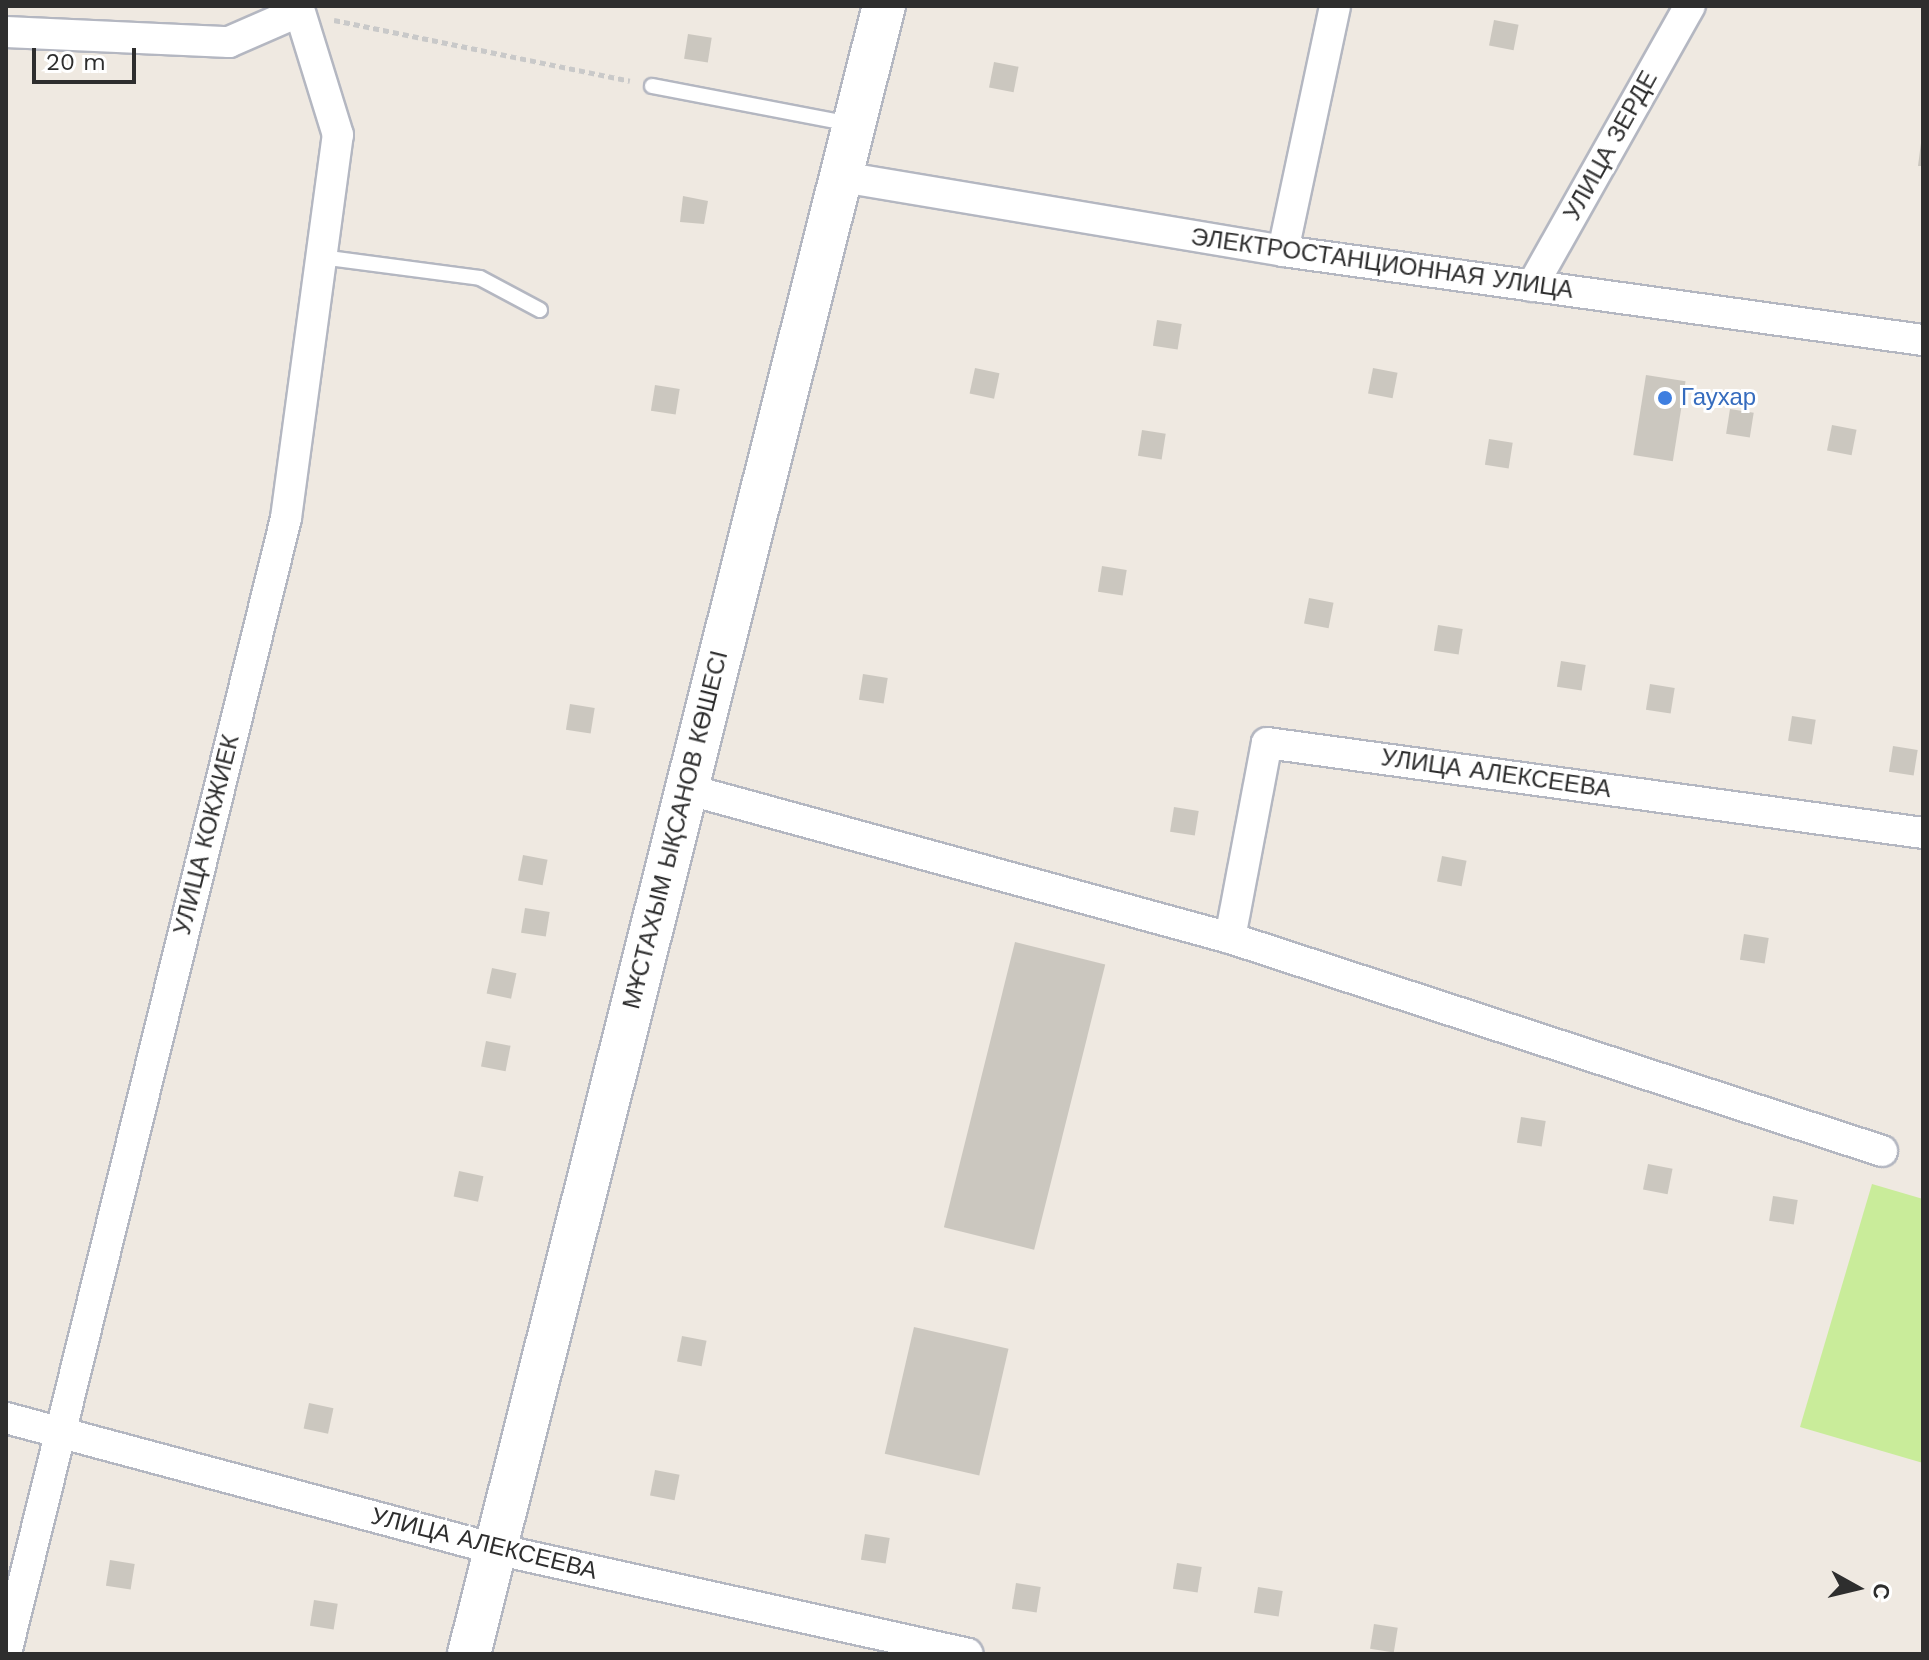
<!DOCTYPE html>
<meta charset="utf-8">
<style>
body{margin:0}
#map{position:relative;width:1929px;height:1660px;overflow:hidden;background:#efe9e1;font-family:"Work Sans",sans-serif}
div>[style]{position:absolute}
[style*='--x']{left:calc(var(--x)*1px);top:calc(var(--y)*1px);width:calc(var(--w)*1px);rotate:calc(var(--a)*1deg)}
.pitch>*{inset:0;background:#c9ec9a}
.building>*{inset:0;background:#cbc7bf;transform-origin:0 0}
.path>*{height:5px;margin-top:-2.5px;transform-origin:0;background:repeating-linear-gradient(90deg,#c9c9c9 0 6px,transparent 0 10px)}
.roads{filter:drop-shadow(2px 0 #b4b7c1) drop-shadow(-2px 0 #b4b7c1) drop-shadow(0 2px #b4b7c1) drop-shadow(0 -2px #b4b7c1)}
.lane>*{height:14px;margin:-7px;padding:0 7px;transform-origin:7px;border-radius:7px;background:#fff}
.street>*{height:30px;margin:-15px;padding:0 15px;transform-origin:15px;border-radius:15px;background:#fff}
.secondary>*{height:42px;margin:-21px;padding:0 21px;transform-origin:21px;border-radius:21px;background:#fff}
.dots>*{width:22px;height:22px;translate:-50% -50%;box-sizing:border-box;border:4px solid #fff;border-radius:50%}
span{translate:-50% -50%;white-space:nowrap;text-align:center;line-height:1.15;-webkit-text-stroke:6px #fff;paint-order:stroke}
.street-label{font-size:24px;color:#2e2e2e}
.shop-label{font-size:24px;color:#366cbe}
.left{translate:0 -50%;text-align:left}
.frame{position:absolute;inset:0;border:8px solid #2e2e2e;pointer-events:none}
.north{position:absolute;left:1817px;top:1548px;width:80px;height:80px;-webkit-text-stroke:6px #fff;paint-order:stroke;rotate:98deg;font-size:22px;font-weight:700;line-height:32px;text-align:center;color:#2e2e2e}
.north::after{content:'';display:block;margin:auto;width:28px;height:36px;background:#2e2e2e;clip-path:polygon(50% 0,100% 100%,50% 72%,0 100%)}
.scale{position:absolute;left:32px;top:48px;width:104px;height:36px;box-sizing:border-box;border:4px solid #2e2e2e;border-top:0;padding-left:10px;font-size:24px;line-height:28px;white-space:nowrap;color:#2e2e2e;-webkit-text-stroke:6px #fff;paint-order:stroke}
</style>
<div id="map">
<div class="pitch">
<div style="clip-path:polygon(1872px 1184px,1923px 1199px,1923px 1463px,1800px 1427px)"></div>
</div>
<div class="building">
<div style="left:1494px;top:20px;width:25px;height:26px;rotate:11deg"></div>
<div style="left:688px;top:34px;width:24px;height:25px;rotate:9deg"></div>
<div style="left:994px;top:62px;width:25px;height:26px;rotate:11deg"></div>
<div style="clip-path:polygon(1921px 143px,1923px 143px,1923px 166px,1918px 166px)"></div>
<div style="clip-path:polygon(683px 196px,708px 201px,704px 224px,680px 222px)"></div>
<div style="left:1157px;top:320px;width:25px;height:26px;rotate:9deg"></div>
<div style="left:975px;top:368px;width:25px;height:26px;rotate:12deg"></div>
<div style="left:1373px;top:368px;width:25px;height:26px;rotate:11deg"></div>
<div style="left:1646px;top:375px;width:40px;height:81px;rotate:9deg"></div>
<div style="left:655px;top:385px;width:25px;height:26px;rotate:9deg"></div>
<div style="left:1730px;top:409px;width:24px;height:25px;rotate:9deg"></div>
<div style="left:1832px;top:425px;width:25px;height:26px;rotate:11deg"></div>
<div style="left:1142px;top:430px;width:24px;height:26px;rotate:9deg"></div>
<div style="left:1489px;top:439px;width:24px;height:26px;rotate:9deg"></div>
<div style="left:1102px;top:566px;width:25px;height:26px;rotate:9deg"></div>
<div style="left:1309px;top:598px;width:25px;height:26px;rotate:11deg"></div>
<div style="left:1438px;top:625px;width:25px;height:26px;rotate:9deg"></div>
<div style="left:1561px;top:661px;width:25px;height:26px;rotate:9deg"></div>
<div style="left:863px;top:674px;width:25px;height:26px;rotate:9deg"></div>
<div style="left:1650px;top:684px;width:25px;height:26px;rotate:9deg"></div>
<div style="left:570px;top:704px;width:25px;height:26px;rotate:9deg"></div>
<div style="left:1792px;top:716px;width:24px;height:25px;rotate:9deg"></div>
<div style="left:1893px;top:746px;width:25px;height:26px;rotate:9deg"></div>
<div style="left:1174px;top:807px;width:25px;height:25px;rotate:9deg"></div>
<div style="left:523px;top:855px;width:25px;height:26px;rotate:11deg"></div>
<div style="left:1442px;top:856px;width:25px;height:26px;rotate:11deg"></div>
<div style="left:525px;top:908px;width:25px;height:25px;rotate:9deg"></div>
<div style="left:1744px;top:934px;width:25px;height:26px;rotate:9deg"></div>
<div style="left:1015px;top:942px;width:93px;height:294px;rotate:14deg"></div>
<div style="left:492px;top:968px;width:25px;height:26px;rotate:12deg"></div>
<div style="left:486px;top:1041px;width:25px;height:26px;rotate:11deg"></div>
<div style="left:1521px;top:1117px;width:25px;height:26px;rotate:9deg"></div>
<div style="left:1648px;top:1164px;width:25px;height:26px;rotate:11deg"></div>
<div style="left:459px;top:1171px;width:25px;height:26px;rotate:12deg"></div>
<div style="left:1773px;top:1196px;width:25px;height:25px;rotate:9deg"></div>
<div style="left:914px;top:1327px;width:97px;height:130px;rotate:13deg"></div>
<div style="left:682px;top:1336px;width:25px;height:26px;rotate:11deg"></div>
<div style="left:309px;top:1403px;width:25px;height:26px;rotate:12deg"></div>
<div style="left:655px;top:1470px;width:25px;height:26px;rotate:11deg"></div>
<div style="left:865px;top:1534px;width:25px;height:26px;rotate:9deg"></div>
<div style="left:110px;top:1560px;width:25px;height:26px;rotate:9deg"></div>
<div style="left:1177px;top:1563px;width:25px;height:26px;rotate:9deg"></div>
<div style="left:1016px;top:1583px;width:25px;height:26px;rotate:9deg"></div>
<div style="left:1258px;top:1587px;width:25px;height:26px;rotate:9deg"></div>
<div style="left:314px;top:1600px;width:24px;height:26px;rotate:9deg"></div>
<div style="left:1374px;top:1624px;width:24px;height:25px;rotate:9deg"></div>
</div>
<div class="path">
<div style="--x:334;--y:20;--w:302;--a:11.6"></div>
</div>
<div class="roads">
<div class="lane">
<div style="--x:652;--y:86;--w:204;--a:10.8"></div>
<div style="--x:321;--y:257;--w:160;--a:7.5"></div>
<div style="--x:480;--y:278;--w:68;--a:28.1"></div>
</div>
<div class="street">
<div style="--x:6;--y:32;--w:223;--a:2.6"></div>
<div style="--x:229;--y:42;--w:75;--a:-23.5"></div>
<div style="--x:842;--y:177;--w:447;--a:9.5"></div>
<div style="--x:1283;--y:251;--w:646;--a:7.92"></div>
<div style="--x:1283;--y:251;--w:250;--a:-78"></div>
<div style="--x:1532;--y:286;--w:322;--a:-60.6"></div>
<div style="--x:686;--y:789;--w:564;--a:15.32"></div>
<div style="--x:1230;--y:938;--w:686;--a:18.09"></div>
<div style="--x:1230;--y:938;--w:198;--a:-79.3"></div>
<div style="--x:1267;--y:743;--w:662;--a:7.81"></div>
<div style="--x:6;--y:1418;--w:506;--a:15"></div>
<div style="--x:495;--y:1549;--w:484;--a:12.5"></div>
<div style="--x:6;--y:1653;--w:1169;--a:-76.14"></div>
<div style="--x:286;--y:518;--w:387;--a:-82.3"></div>
<div style="--x:338;--y:135;--w:135;--a:-107.2"></div>
</div>
<div class="secondary">
<div style="--x:469;--y:1654;--w:1699;--a:-75.87"></div>
</div>
</div>
<div class="dots">
<div style="left:1665px;top:398px;background:#3f7fe0"></div>
</div>
<div class="street-label">
<span style="left:1611px;top:146px;rotate:-61deg">УЛИЦА ЗЕРДЕ</span>
<span style="left:1382px;top:264px;rotate:8deg">ЭЛЕКТРОСТАНЦИОННАЯ УЛИЦА</span>
<span style="left:1496px;top:774px;rotate:8deg">УЛИЦА АЛЕКСЕЕВА</span>
<span style="left:676px;top:830px;rotate:-76deg">МҰСТАХЫМ ЫҚСАНОВ КӨШЕСІ</span>
<span style="left:207px;top:835px;rotate:-76deg">УЛИЦА КОКЖИЕК</span>
<span style="left:484px;top:1544px;rotate:14deg">УЛИЦА АЛЕКСЕЕВА</span>
</div>
<div class="shop-label">
<span class="left" style="left:1681px;top:398px">Гаухар</span>
</div>
<div class="frame"></div>
<div class="north">С</div>
<div class="scale">20 m</div>
</div>
